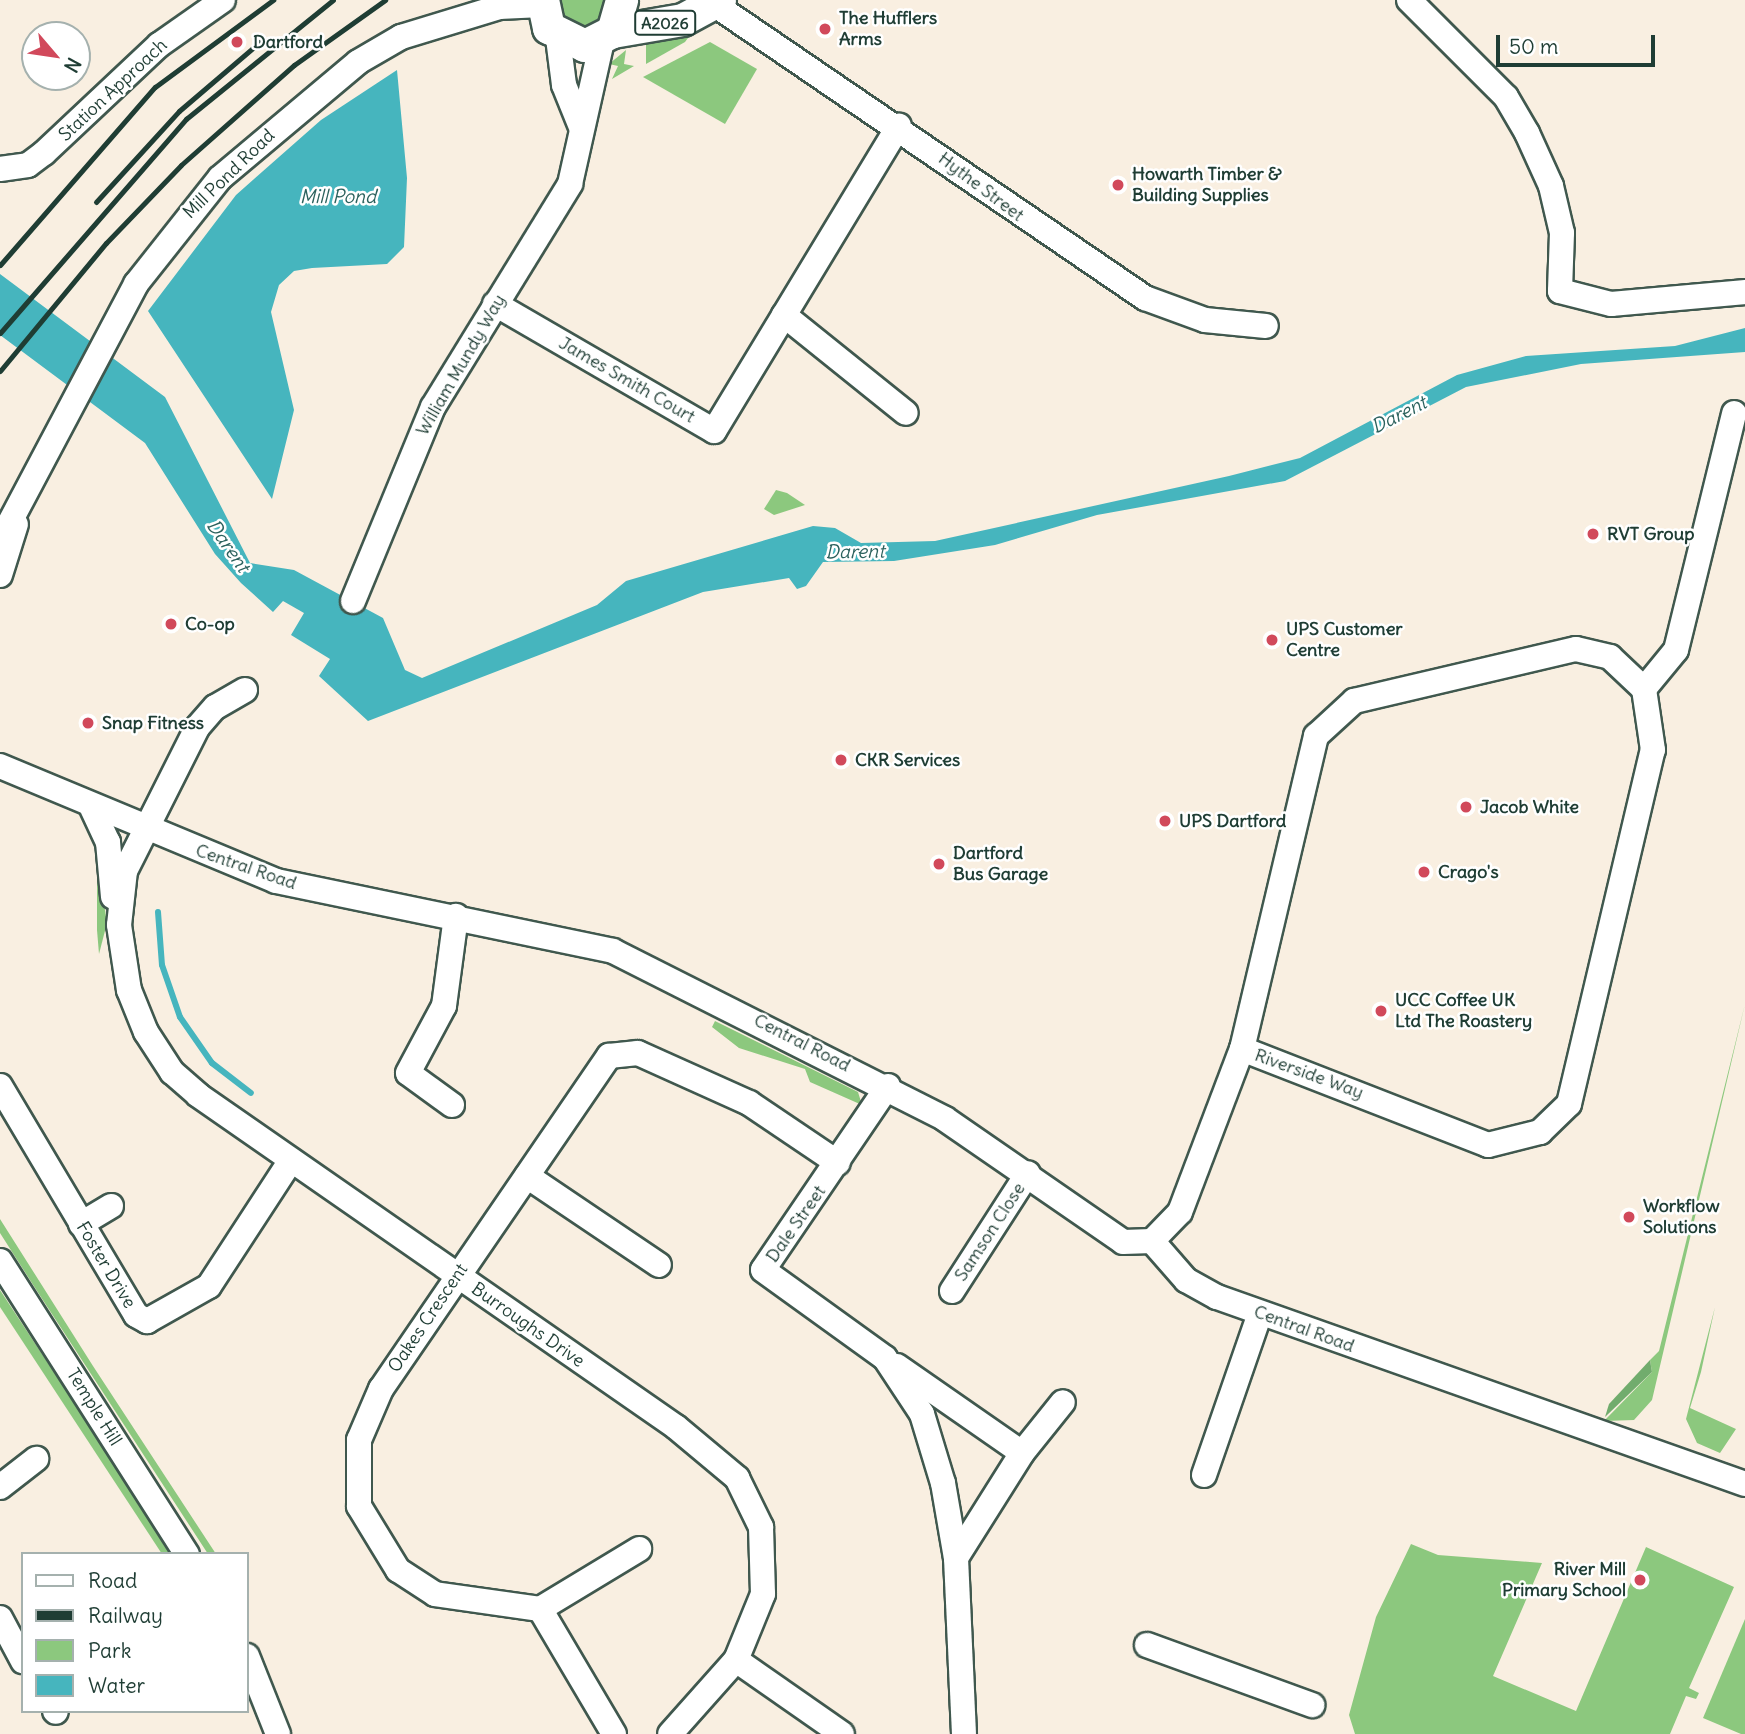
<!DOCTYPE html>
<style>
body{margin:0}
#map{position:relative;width:1745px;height:1734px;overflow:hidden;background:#f9efe1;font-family:Delius,sans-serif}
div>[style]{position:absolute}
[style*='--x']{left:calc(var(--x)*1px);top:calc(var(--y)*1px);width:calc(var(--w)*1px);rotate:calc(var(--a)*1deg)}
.green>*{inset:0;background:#8cc87e}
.forest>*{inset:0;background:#71ac6d}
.water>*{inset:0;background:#46b5be}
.stream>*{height:6px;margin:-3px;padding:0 3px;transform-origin:3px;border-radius:3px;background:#46b5be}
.roads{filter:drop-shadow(2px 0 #40584e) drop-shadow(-2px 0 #40584e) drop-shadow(0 2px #40584e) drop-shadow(0 -2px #40584e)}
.minor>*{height:24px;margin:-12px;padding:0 12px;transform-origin:12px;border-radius:12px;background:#fff}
.major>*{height:32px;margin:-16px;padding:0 16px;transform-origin:16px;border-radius:16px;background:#fff}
.rail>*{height:5px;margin:-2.5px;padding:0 2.5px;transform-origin:2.5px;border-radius:2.5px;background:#1f3d34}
.dots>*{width:19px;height:19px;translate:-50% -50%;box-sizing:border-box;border:4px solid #fff;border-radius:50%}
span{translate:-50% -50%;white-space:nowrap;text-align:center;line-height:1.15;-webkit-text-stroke:5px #fff;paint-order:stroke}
.shield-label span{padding:2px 5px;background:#fff;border:2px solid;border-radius:5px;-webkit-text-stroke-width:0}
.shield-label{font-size:16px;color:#1f3d34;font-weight:700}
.poi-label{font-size:18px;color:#1f3d34;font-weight:700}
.left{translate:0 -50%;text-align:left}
.right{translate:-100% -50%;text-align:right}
.street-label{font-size:18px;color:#1f3d34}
.water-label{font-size:19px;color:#2b615d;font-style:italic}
.legend{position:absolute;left:21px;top:1552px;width:228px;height:161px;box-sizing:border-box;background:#fff;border:2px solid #a5b1ae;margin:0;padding:9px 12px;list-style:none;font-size:21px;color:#1f3d34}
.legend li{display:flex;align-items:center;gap:14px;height:35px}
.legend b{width:35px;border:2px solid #a5b1ae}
.north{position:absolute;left:21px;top:21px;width:70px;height:70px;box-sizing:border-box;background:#fff;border:2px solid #a5b1ae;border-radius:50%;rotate:119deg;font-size:19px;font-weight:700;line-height:28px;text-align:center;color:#1f3d34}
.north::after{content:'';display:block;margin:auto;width:24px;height:32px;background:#d1495b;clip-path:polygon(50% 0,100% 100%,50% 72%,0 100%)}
.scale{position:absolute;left:1496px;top:35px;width:159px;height:32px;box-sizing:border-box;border:4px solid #1f3d34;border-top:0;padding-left:9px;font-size:21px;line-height:24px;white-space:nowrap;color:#1f3d34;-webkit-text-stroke:5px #fff;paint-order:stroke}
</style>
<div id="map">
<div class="green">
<div style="clip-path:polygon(559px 0,607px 0,608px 12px,592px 31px,568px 27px)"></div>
<div style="clip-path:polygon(691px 34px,685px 42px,646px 64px,646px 44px)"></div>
<div style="clip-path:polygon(710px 42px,757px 69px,725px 124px,643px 77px)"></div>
<div style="clip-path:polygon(626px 50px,624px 64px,634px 66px,612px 79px,618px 66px,609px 64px)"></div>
<div style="clip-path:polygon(776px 490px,787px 493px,805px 505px,774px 515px,764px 509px)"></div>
<div style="clip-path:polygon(97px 857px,107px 923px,99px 954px,97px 930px)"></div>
<div style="clip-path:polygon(1745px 1004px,1652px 1400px,1634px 1420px,1604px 1421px,1652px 1372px,1650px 1360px,1659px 1351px)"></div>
<div style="clip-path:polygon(715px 1021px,858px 1092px,862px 1105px,810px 1082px,805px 1069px,739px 1048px,712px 1027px)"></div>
<div style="clip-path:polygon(0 1219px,93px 1366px,216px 1554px,208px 1554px,37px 1291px,0 1233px)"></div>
<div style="clip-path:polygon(0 1290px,143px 1508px,173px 1554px,162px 1554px,0 1307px)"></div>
<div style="clip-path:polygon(1715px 1307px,1701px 1372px,1690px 1408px,1736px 1429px,1720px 1453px,1697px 1443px,1686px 1419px)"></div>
<div style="clip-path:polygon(1411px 1544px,1438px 1555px,1542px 1563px,1493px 1676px,1576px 1711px,1646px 1547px,1734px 1587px,1689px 1688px,1699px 1693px,1696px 1699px,1686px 1696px,1670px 1734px,1355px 1734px,1349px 1715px,1376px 1617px)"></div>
<div style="clip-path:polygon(1745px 1619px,1745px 1734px,1741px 1734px,1703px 1718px)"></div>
</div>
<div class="forest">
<div style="clip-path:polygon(1650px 1360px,1652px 1372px,1605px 1417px,1609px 1404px)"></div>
</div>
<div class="water">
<div style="clip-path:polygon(397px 70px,407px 178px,404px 247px,387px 264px,312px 268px,294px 271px,279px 285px,271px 312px,294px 410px,272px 499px,148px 311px,236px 195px,321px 120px)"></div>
<div style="clip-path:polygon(0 274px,165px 397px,250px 563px,294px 570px,383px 618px,405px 670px,422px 678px,597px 605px,626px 581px,813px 526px,835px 528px,861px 543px,935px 541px,1229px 476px,1300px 458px,1457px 375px,1526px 356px,1675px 346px,1745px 328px,1745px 352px,1581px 364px,1466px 387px,1285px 481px,1097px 515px,995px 545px,894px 561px,823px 562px,806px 586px,797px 589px,789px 578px,703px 592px,368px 721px,319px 676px,330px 659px,291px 635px,304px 613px,283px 601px,273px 612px,241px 583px,215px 554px,145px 443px,0 335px)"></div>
</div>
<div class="stream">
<div style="--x:158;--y:912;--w:53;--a:85.7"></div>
<div style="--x:162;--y:965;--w:55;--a:70.9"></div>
<div style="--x:180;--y:1017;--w:56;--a:55.2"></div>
<div style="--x:212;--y:1063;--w:49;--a:37.6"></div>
</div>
<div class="roads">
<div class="minor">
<div style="--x:1409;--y:0;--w:137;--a:45"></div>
<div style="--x:1506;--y:97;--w:42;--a:59.7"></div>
<div style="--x:1527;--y:133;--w:58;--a:65.6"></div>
<div style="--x:1551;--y:186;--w:48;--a:76.8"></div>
<div style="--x:1562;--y:233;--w:58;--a:92"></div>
<div style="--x:1560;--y:291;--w:53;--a:14.3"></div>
<div style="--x:1611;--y:304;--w:135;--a:-5.1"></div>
<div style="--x:714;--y:4;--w:522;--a:34.3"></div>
<div style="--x:1145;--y:298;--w:64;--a:20.1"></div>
<div style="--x:1205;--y:320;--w:61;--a:5.6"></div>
<div style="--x:558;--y:38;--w:47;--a:82.7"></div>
<div style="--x:564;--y:85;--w:45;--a:68"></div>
<div style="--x:0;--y:169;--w:28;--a:-8"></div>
<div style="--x:28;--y:165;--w:20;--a:-37"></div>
<div style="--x:44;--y:153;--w:158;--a:-43.2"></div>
<div style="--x:159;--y:45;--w:78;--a:-35.1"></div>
<div style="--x:495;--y:304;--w:253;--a:30.1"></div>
<div style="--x:714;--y:431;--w:357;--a:-58.8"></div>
<div style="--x:784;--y:315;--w:156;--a:38.8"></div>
<div style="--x:0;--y:541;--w:291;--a:-62.1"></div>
<div style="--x:136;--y:284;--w:135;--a:-51.6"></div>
<div style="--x:220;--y:178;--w:180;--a:-40"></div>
<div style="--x:358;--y:62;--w:50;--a:-30.2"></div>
<div style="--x:401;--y:37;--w:102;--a:-17"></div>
<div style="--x:499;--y:7;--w:43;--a:-2.7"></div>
<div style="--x:0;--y:575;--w:53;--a:-72.6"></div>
<div style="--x:353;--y:601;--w:210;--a:-67.6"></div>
<div style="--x:433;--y:407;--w:262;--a:-58.4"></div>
<div style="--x:570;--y:184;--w:147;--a:-77.4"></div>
<div style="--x:245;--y:690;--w:34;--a:150"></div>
<div style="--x:215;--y:707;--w:28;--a:131"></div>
<div style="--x:197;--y:728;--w:160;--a:116.7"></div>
<div style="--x:125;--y:871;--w:54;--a:96.3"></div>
<div style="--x:119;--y:925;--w:66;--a:81.3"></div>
<div style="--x:129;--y:990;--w:45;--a:68"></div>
<div style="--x:146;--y:1032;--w:48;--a:57"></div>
<div style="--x:172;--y:1072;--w:35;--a:41"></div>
<div style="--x:198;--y:1095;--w:582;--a:34.78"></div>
<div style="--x:676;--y:1427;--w:80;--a:39.9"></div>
<div style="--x:737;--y:1478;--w:55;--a:63.9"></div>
<div style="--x:761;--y:1527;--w:67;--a:88.3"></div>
<div style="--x:763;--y:1594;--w:71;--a:112.2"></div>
<div style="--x:736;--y:1660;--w:99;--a:131.7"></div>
<div style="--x:0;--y:766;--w:299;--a:22.6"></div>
<div style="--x:276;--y:881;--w:344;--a:11.7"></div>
<div style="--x:613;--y:951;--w:372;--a:26.8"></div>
<div style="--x:945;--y:1119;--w:216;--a:34.6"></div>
<div style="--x:1123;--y:1242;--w:29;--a:-2"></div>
<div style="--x:1152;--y:1241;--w:52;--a:48.9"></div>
<div style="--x:1186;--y:1280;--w:35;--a:29"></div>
<div style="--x:1217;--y:1297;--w:560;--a:19.5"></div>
<div style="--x:91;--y:806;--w:40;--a:65"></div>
<div style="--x:108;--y:842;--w:55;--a:84.8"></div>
<div style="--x:1242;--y:1049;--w:264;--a:21.3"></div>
<div style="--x:1488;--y:1145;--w:54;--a:-14"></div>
<div style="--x:1540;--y:1132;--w:40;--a:-44"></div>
<div style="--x:1569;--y:1104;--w:364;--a:-76.7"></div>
<div style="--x:1653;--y:750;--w:62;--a:-98.4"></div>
<div style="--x:1644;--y:689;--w:50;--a:-50.6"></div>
<div style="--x:1676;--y:650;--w:244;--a:-76.2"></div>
<div style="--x:0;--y:1086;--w:266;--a:59.3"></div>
<div style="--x:136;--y:1315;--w:13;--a:29"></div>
<div style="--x:147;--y:1321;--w:71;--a:-29.4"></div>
<div style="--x:209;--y:1286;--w:150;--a:-56.9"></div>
<div style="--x:888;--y:1086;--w:222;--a:124.2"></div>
<div style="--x:763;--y:1270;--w:150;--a:35.8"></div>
<div style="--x:885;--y:1358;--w:67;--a:56.5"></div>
<div style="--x:922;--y:1414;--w:72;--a:73.1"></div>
<div style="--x:943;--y:1483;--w:76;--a:80.2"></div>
<div style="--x:956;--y:1558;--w:176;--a:87.4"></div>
<div style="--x:452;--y:1105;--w:54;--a:-144"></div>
<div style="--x:408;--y:1073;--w:76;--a:-61.8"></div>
<div style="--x:444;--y:1006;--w:91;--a:-82.4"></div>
<div style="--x:527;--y:1176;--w:159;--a:34"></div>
<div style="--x:81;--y:1224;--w:35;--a:-31"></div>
<div style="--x:1152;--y:1241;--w:40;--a:-46"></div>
<div style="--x:1180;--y:1212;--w:174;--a:-69.2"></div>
<div style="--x:1242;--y:1049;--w:322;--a:-76.7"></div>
<div style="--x:1316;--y:736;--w:52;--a:-42.6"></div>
<div style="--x:1354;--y:701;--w:228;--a:-13.2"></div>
<div style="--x:1576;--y:649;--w:35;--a:13"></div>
<div style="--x:1610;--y:657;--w:47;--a:43.3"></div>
<div style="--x:0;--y:1261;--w:348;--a:57.5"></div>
<div style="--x:952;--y:1291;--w:140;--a:-57.2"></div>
<div style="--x:897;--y:1366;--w:152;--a:34.8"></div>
<div style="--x:1022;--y:1453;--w:124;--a:122.2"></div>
<div style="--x:1022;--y:1453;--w:65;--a:-51.2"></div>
<div style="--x:1204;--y:1475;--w:171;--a:-70.9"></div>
<div style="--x:0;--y:1487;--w:46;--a:-37.9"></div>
<div style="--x:540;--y:1609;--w:116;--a:-31.2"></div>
<div style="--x:0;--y:1618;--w:49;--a:61.9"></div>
<div style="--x:1147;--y:1645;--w:176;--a:20"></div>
<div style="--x:247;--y:1656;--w:84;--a:68.3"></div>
<div style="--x:736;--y:1660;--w:129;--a:34.9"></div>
<div style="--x:55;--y:1711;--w:1;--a:45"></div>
<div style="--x:614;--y:1734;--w:145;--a:-120.6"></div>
<div style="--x:540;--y:1609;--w:106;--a:-171.9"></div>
<div style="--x:435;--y:1594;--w:44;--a:-147"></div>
<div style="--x:398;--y:1570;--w:75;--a:-121.4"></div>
<div style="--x:359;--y:1506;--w:66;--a:-90"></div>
<div style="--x:359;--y:1440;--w:56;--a:-66.7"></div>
<div style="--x:381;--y:1389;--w:404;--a:-55.6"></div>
<div style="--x:609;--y:1056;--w:29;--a:-6"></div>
<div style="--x:638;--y:1053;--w:122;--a:24.2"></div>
<div style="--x:749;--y:1103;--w:107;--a:34"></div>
</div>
<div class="major">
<div style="--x:543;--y:0;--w:29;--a:78"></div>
<div style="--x:549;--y:28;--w:40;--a:26.6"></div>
<div style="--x:585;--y:46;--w:31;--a:-27"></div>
<div style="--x:613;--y:32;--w:33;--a:-74"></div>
<div style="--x:613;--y:32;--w:71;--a:-9.7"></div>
<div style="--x:683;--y:20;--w:42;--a:-28.4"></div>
</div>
</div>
<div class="rail">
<div style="--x:96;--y:202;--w:123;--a:-47.6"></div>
<div style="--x:179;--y:111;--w:108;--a:-40.5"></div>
<div style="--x:0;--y:265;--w:236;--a:-49"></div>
<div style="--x:155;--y:87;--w:147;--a:-36.4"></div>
<div style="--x:0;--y:333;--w:284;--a:-49"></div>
<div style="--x:186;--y:119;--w:189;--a:-39"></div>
<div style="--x:0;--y:371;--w:166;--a:-50.4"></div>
<div style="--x:106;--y:243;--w:108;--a:-46.1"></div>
<div style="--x:181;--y:165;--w:151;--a:-41.5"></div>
<div style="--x:294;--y:65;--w:112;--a:-35.5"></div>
</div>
<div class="dots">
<div style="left:825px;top:29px;background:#d1495b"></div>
<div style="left:237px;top:42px;background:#d1495b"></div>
<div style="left:1118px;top:185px;background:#d1495b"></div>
<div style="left:1593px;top:534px;background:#d1495b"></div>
<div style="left:171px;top:624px;background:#d1495b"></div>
<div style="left:1272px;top:640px;background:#d1495b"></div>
<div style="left:88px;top:723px;background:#d1495b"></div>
<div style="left:841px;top:760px;background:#d1495b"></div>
<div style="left:1466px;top:807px;background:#d1495b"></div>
<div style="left:1165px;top:821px;background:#d1495b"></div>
<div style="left:939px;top:864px;background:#d1495b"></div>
<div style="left:1424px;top:872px;background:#d1495b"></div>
<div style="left:1381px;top:1011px;background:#d1495b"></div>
<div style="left:1629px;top:1217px;background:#d1495b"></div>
<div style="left:1640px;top:1580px;background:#d1495b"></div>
</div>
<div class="shield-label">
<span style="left:665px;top:23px">A2026</span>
</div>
<div class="poi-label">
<span class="left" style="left:839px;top:29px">The Hufflers<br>Arms</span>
<span class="left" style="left:253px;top:42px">Dartford</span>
<span class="left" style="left:1132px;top:185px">Howarth Timber &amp;<br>Building Supplies</span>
<span class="left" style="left:1607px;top:534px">RVT Group</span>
<span class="left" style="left:185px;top:624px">Co-op</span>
<span class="left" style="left:1286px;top:640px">UPS Customer<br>Centre</span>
<span class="left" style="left:102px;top:723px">Snap Fitness</span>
<span class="left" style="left:855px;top:760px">CKR Services</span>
<span class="left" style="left:1480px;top:807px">Jacob White</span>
<span class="left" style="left:1179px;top:821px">UPS Dartford</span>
<span class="left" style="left:953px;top:864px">Dartford<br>Bus Garage</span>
<span class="left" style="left:1438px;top:872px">Crago's</span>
<span class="left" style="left:1395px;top:1011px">UCC Coffee UK<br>Ltd The Roastery</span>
<span class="left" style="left:1643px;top:1217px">Workflow<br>Solutions</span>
<span class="right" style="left:1626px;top:1580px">River Mill<br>Primary School</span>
</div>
<div class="street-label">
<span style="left:113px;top:90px;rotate:-43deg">Station Approach</span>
<span style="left:229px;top:174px;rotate:-44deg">Mill Pond Road</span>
<span style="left:981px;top:187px;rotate:37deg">Hythe Street</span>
<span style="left:461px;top:365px;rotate:-60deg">William Mundy Way</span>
<span style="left:627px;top:380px;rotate:30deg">James Smith Court</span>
<span style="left:246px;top:867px;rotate:19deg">Central Road</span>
<span style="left:802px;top:1043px;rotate:27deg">Central Road</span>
<span style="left:1309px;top:1074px;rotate:20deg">Riverside Way</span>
<span style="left:796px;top:1224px;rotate:-55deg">Dale Street</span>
<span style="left:990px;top:1232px;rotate:-57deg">Samson Close</span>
<span style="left:106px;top:1265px;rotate:59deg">Foster Drive</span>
<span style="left:428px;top:1318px;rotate:-56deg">Oakes Crescent</span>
<span style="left:528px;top:1325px;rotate:35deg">Burroughs Drive</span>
<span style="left:1304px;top:1329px;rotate:20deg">Central Road</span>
<span style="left:94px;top:1407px;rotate:58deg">Temple Hill</span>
</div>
<div class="water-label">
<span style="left:338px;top:197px">Mill Pond</span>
<span style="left:1399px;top:415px;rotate:-27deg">Darent</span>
<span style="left:228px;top:546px;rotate:55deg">Darent</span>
<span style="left:855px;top:552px;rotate:-1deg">Darent</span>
</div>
<ul class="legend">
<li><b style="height:9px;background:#fff"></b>Road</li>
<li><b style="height:9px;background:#1f3d34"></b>Railway</li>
<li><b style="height:19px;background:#8cc87e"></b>Park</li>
<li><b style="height:19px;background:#46b5be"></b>Water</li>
</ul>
<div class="north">N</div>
<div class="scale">50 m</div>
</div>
